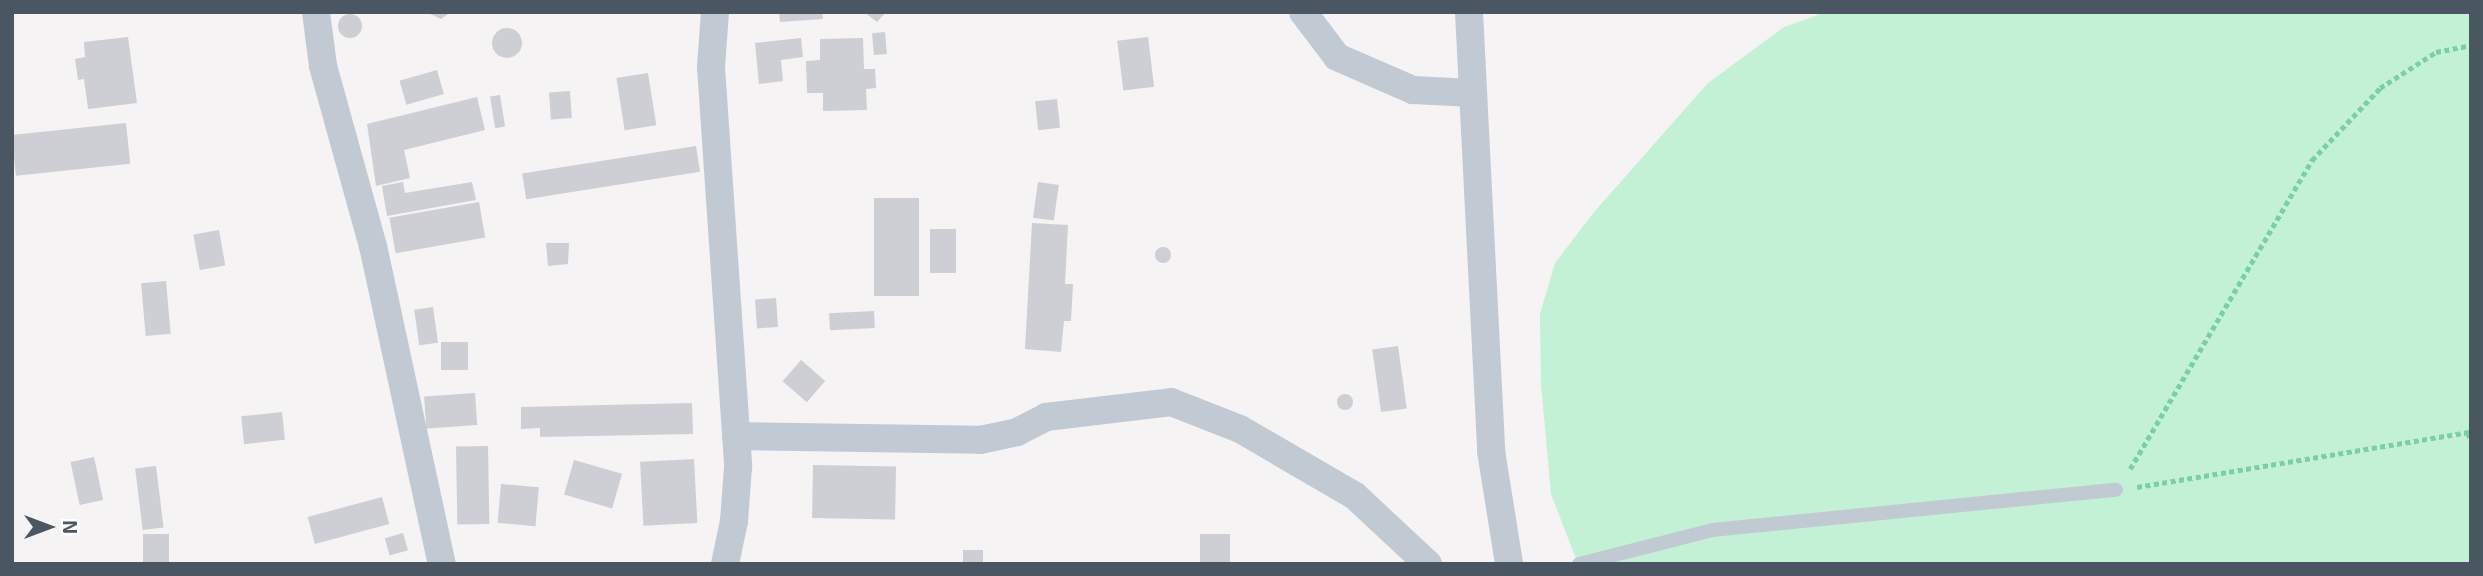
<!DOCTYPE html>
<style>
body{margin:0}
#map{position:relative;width:2483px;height:576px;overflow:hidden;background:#f5f3f3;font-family:"Exo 2",sans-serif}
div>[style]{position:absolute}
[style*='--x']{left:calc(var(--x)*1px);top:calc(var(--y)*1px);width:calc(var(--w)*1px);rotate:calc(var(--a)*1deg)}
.green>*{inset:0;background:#c3f1d5}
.building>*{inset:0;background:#cdcfd5;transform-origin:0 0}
.round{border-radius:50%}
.path>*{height:4.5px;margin-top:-2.25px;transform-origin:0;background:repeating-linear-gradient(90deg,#7ad0a6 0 5px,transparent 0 8.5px)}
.lane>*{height:14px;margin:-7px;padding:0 7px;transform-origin:7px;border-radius:7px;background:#c1cad2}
.street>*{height:28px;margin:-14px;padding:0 14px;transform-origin:14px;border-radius:14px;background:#c1cad2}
span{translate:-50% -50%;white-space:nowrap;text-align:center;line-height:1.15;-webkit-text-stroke:7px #fff;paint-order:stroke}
.frame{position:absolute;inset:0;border:14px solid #4a5661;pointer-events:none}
.north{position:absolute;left:14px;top:492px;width:70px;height:70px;-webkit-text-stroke:5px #fff;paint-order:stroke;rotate:90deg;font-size:19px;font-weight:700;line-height:28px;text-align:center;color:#4a5661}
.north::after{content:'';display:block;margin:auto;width:24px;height:32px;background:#4a5661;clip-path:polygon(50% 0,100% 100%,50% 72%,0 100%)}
</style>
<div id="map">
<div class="green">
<div style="clip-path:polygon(1826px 12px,2471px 12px,2471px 564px,1578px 564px,1551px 494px,1541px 384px,1540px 314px,1555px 263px,1594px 212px,1708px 83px,1784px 27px)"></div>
</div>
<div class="building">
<div style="clip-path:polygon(426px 12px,451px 12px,441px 19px)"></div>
<div style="clip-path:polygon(779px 12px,822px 12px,823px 19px,780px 22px)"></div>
<div style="clip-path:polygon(864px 12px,886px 12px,877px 22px)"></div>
<div class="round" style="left:338px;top:14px;width:24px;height:24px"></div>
<div class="round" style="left:492px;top:28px;width:30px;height:30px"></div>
<div style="left:885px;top:32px;width:22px;height:13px;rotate:85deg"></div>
<div style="clip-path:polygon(128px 37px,137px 103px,88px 109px,84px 79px,78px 80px,75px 59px,85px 57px,84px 42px)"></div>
<div style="left:1148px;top:37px;width:50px;height:31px;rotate:83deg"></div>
<div style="clip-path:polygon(801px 38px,803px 57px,781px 60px,783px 81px,759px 84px,755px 43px)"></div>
<div style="clip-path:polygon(863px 38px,864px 69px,875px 69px,876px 88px,866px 89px,867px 110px,823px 111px,823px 93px,807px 93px,806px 61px,820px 60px,820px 39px)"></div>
<div style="left:437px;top:70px;width:25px;height:39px;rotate:74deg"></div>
<div style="left:648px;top:73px;width:53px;height:32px;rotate:81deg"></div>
<div style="left:570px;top:91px;width:27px;height:21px;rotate:86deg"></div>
<div style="left:500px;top:95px;width:32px;height:10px;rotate:81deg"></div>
<div style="clip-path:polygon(477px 97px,485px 130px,404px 150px,410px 178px,376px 186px,367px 124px)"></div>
<div style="left:1057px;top:99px;width:29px;height:22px;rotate:84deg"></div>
<div style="left:126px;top:123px;width:41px;height:115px;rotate:84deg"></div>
<div style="left:696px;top:146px;width:26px;height:176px;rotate:81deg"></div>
<div style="clip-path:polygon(403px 182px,405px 193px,472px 182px,476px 200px,387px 216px,382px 186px)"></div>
<div style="left:1038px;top:182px;width:21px;height:36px;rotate:8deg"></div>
<div style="left:874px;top:198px;width:45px;height:98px"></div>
<div style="left:479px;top:202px;width:36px;height:91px;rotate:80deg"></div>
<div style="clip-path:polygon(1032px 223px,1068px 225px,1065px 284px,1073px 284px,1071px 321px,1064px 321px,1061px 352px,1025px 349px)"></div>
<div style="left:930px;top:229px;width:26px;height:44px"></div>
<div style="left:219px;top:230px;width:36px;height:26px;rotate:80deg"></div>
<div style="clip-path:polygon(546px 243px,569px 243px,568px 264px,548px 266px)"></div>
<div class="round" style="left:1155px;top:247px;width:16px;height:16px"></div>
<div style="left:166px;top:281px;width:53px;height:25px;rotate:85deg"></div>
<div style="left:776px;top:298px;width:29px;height:21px;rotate:86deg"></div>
<div style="left:433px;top:307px;width:36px;height:19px;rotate:82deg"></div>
<div style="left:874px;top:311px;width:17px;height:45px;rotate:87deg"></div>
<div style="left:441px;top:342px;width:27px;height:28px"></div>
<div style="left:1398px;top:346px;width:63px;height:26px;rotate:82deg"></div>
<div style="left:801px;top:360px;width:32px;height:28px;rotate:41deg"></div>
<div style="left:475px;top:393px;width:32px;height:51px;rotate:86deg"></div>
<div class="round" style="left:1337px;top:394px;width:16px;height:16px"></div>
<div style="clip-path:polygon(692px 403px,693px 434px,540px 437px,540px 428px,521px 429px,521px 407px)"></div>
<div style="left:282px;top:412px;width:28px;height:41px;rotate:84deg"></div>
<div style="left:488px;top:446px;width:78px;height:32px;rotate:89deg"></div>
<div style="left:94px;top:457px;width:44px;height:24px;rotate:78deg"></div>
<div style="left:694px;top:459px;width:64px;height:54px;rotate:87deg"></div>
<div style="left:574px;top:460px;width:50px;height:36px;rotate:16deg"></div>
<div style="left:813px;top:465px;width:83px;height:53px;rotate:1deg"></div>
<div style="left:156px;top:466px;width:62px;height:21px;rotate:83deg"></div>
<div style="left:501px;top:484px;width:38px;height:39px;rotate:5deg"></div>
<div style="left:382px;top:497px;width:28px;height:77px;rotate:75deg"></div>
<div style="left:403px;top:533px;width:18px;height:19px;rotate:74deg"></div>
<div style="left:143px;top:534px;width:26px;height:30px"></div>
<div style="left:1200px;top:534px;width:30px;height:30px"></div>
<div style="left:963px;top:550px;width:20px;height:13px"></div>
</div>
<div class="path">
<div style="--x:2468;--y:433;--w:8;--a:67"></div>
<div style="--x:2130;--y:469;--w:359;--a:-59.5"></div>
<div style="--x:2312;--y:160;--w:99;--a:-46.6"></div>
<div style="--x:2380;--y:88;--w:67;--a:-32.7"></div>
<div style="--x:2436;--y:52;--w:36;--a:-11"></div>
<div style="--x:2137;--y:487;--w:338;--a:-9.4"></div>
</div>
<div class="lane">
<div style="--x:1579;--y:564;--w:137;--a:-14.3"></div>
<div style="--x:1712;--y:530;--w:406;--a:-5.7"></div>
</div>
<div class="street">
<div style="--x:316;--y:12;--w:54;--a:82.6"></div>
<div style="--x:323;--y:66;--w:187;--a:74.5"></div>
<div style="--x:373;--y:246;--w:325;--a:77.8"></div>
<div style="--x:715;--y:12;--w:55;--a:94.2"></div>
<div style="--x:711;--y:67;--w:401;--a:86.1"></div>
<div style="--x:738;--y:467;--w:54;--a:94.2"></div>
<div style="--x:734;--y:521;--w:44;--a:101.8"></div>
<div style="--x:1303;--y:12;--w:56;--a:52.9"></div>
<div style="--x:1337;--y:57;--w:83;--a:23.5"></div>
<div style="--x:1413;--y:90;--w:60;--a:2.9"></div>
<div style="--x:1469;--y:12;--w:440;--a:87.1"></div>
<div style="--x:1491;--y:451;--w:114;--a:80.9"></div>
<div style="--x:736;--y:436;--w:244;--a:0.9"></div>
<div style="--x:980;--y:440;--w:38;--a:-12"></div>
<div style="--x:1017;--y:432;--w:33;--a:-27"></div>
<div style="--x:1046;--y:417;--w:126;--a:-6.8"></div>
<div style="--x:1171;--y:402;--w:74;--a:21.4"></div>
<div style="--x:1240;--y:429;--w:133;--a:30.2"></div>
<div style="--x:1355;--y:496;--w:100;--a:43"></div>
</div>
<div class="frame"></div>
<div class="north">N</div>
</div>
